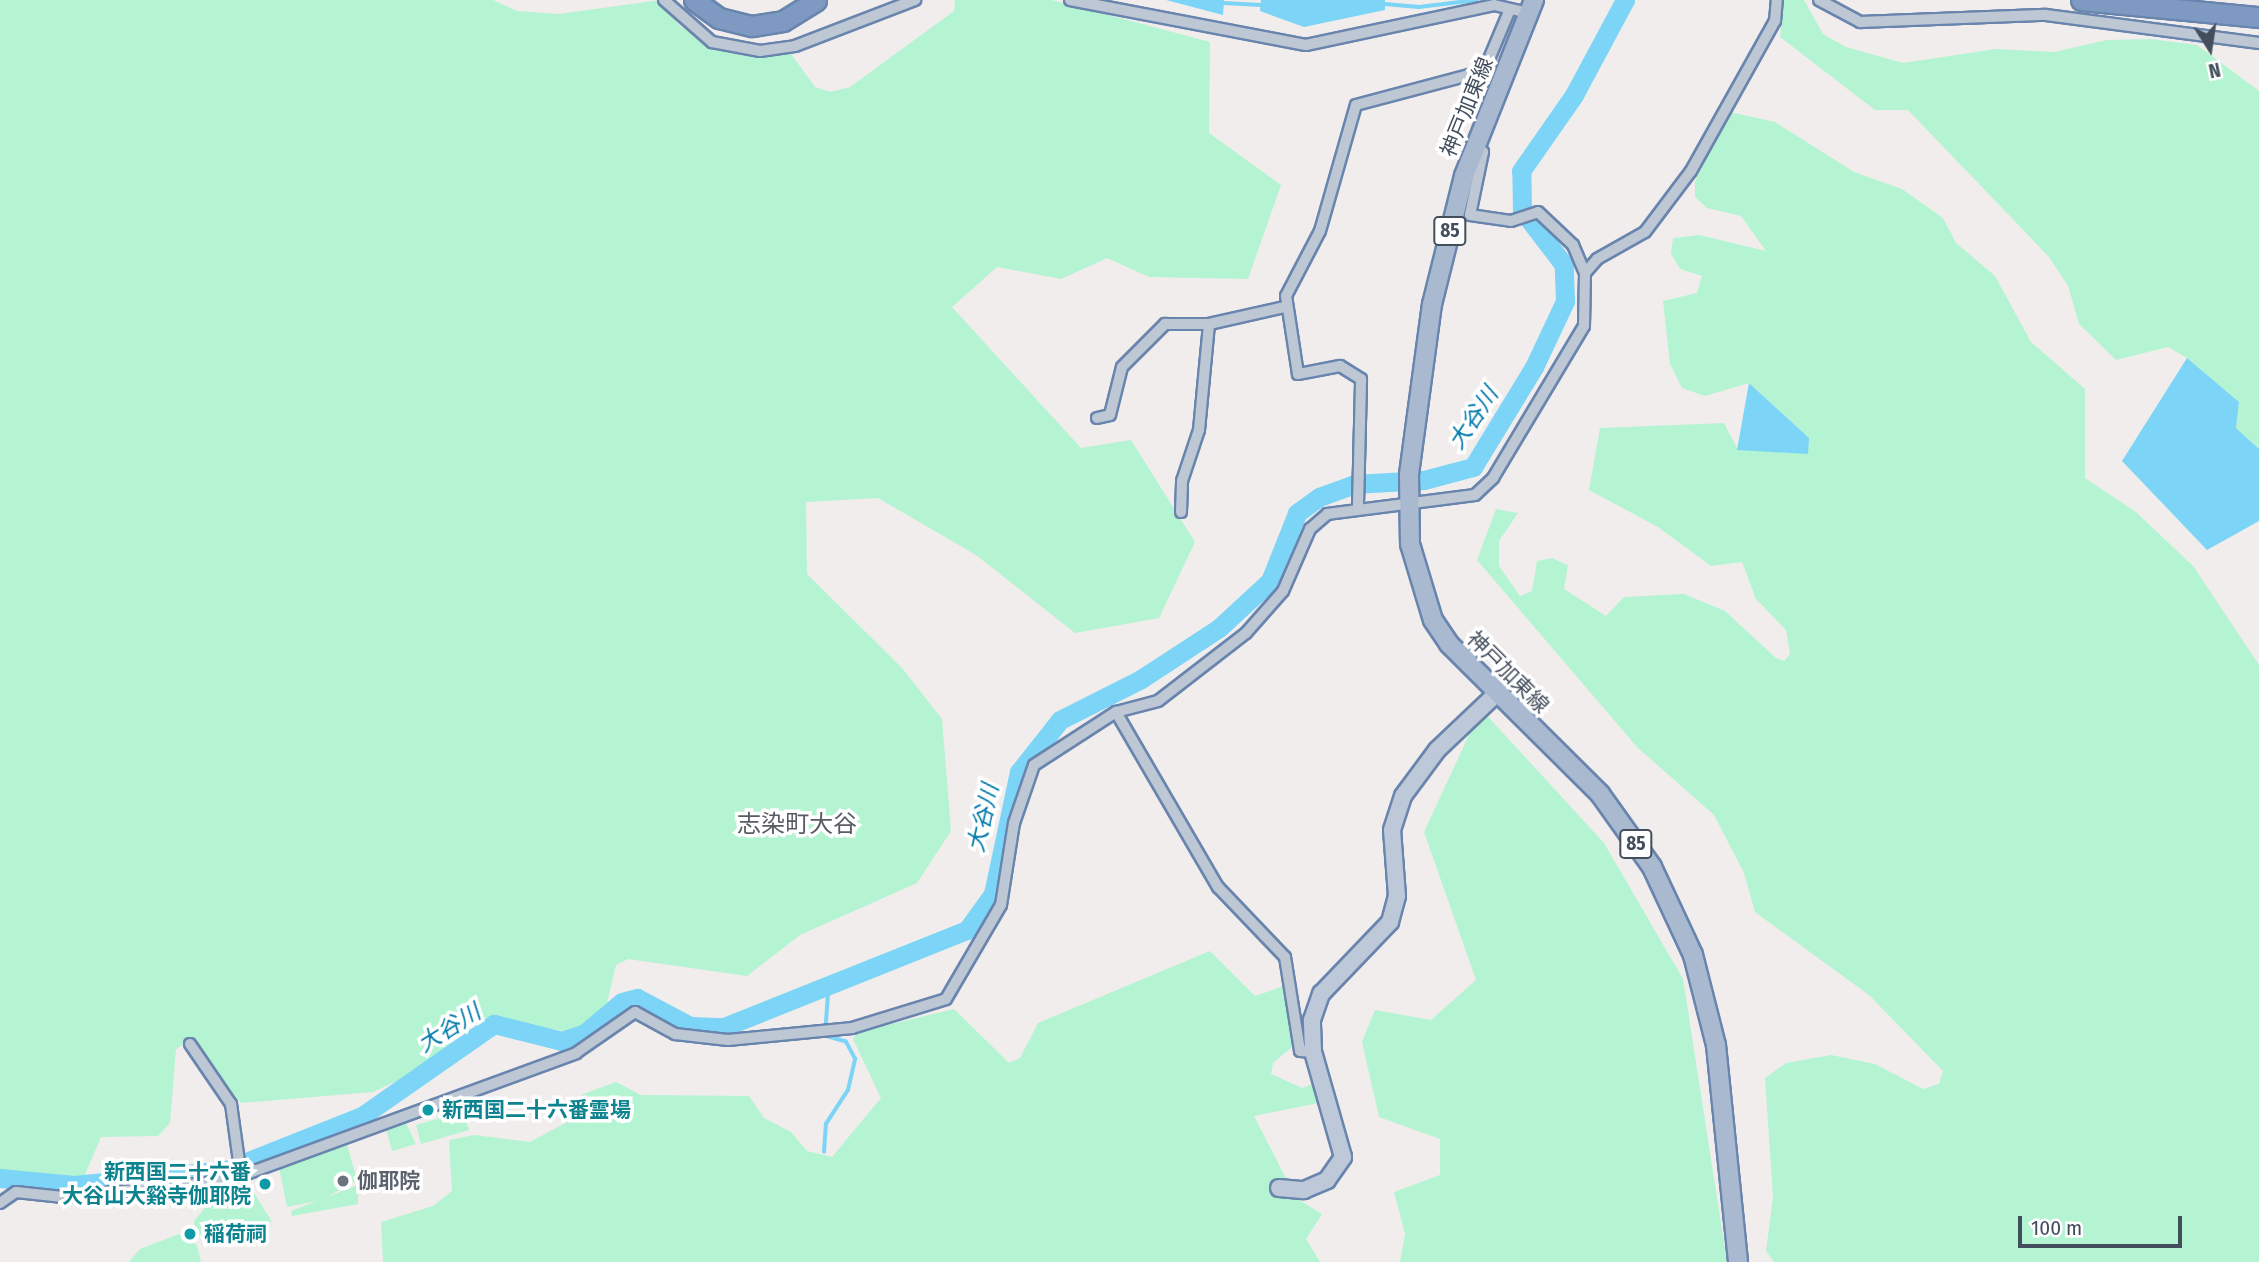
<!DOCTYPE html>
<meta charset="utf-8">
<style>
body{margin:0}
#map{position:relative;width:2259px;height:1262px;overflow:hidden;background:#f0edec;font-family:"Fira Sans Condensed","Noto Sans JP",sans-serif}
div>[style]{position:absolute}
[style*='--x']{left:calc(var(--x)*1px);top:calc(var(--y)*1px);width:calc(var(--w)*1px);rotate:calc(var(--a)*1deg)}
.green>*{inset:0;background:#b4f4d2}
.water>*{inset:0;background:#7cd4f6}
.stream>*{height:3.5px;margin:-1.75px;padding:0 1.75px;transform-origin:1.75px;border-radius:1.75px;background:#7cd4f6}
.river>*{height:19px;margin:-9.5px;padding:0 9.5px;transform-origin:9.5px;border-radius:9.5px;background:#7cd4f6}
.roads{filter:drop-shadow(2px 0 #6985ae) drop-shadow(-2px 0 #6985ae) drop-shadow(0 2px #6985ae) drop-shadow(0 -2px #6985ae)}
.street>*{height:10px;margin:-5px;padding:0 5px;transform-origin:5px;border-radius:5px;background:#bec8d4}
.secondary>*{height:16px;margin:-8px;padding:0 8px;transform-origin:8px;border-radius:8px;background:#bdc8d9}
.primary>*{height:18px;margin:-9px;padding:0 9px;transform-origin:9px;border-radius:9px;background:#a9b9d0}
.highway>*{height:19px;margin:-9.5px;padding:0 9.5px;transform-origin:9.5px;border-radius:9.5px;background:#7e9ac3}
.dots>*{width:19px;height:19px;translate:-50% -50%;box-sizing:border-box;border:4px solid #fff;border-radius:50%}
span{translate:-50% -50%;white-space:nowrap;text-align:center;line-height:1.15;-webkit-text-stroke:7px #fff;paint-order:stroke}
.shield-label span{padding:2px 5px;background:#fff;border:2px solid;border-radius:5px;-webkit-text-stroke-width:0}
.shield-label{font-size:19px;color:#434e5d;font-weight:700}
.street-label{font-size:21px;color:#434e5d}
.culture-label{font-size:21px;color:#0d838f;font-weight:700}
.left{translate:0 -50%;text-align:left}
.right{translate:-100% -50%;text-align:right}
.worship-label{font-size:21px;color:#5b616d;font-weight:700}
.water-label{font-size:23px;color:#017aaa;font-style:italic}
.quarter-label{font-size:24px;color:#595c63}
.north{position:absolute;left:2175px;top:14px;width:70px;height:70px;-webkit-text-stroke:5px #fff;paint-order:stroke;rotate:168deg;font-size:19px;font-weight:700;line-height:28px;text-align:center;color:#434e5d}
.north::after{content:'';display:block;margin:auto;width:24px;height:32px;background:#434e5d;clip-path:polygon(50% 0,100% 100%,50% 72%,0 100%)}
.scale{position:absolute;left:2018px;top:1216px;width:164px;height:32px;box-sizing:border-box;border:4px solid #434e5d;border-top:0;padding-left:9px;font-size:21px;line-height:24px;white-space:nowrap;color:#434e5d;-webkit-text-stroke:5px #fff;paint-order:stroke}
</style>
<div id="map">
<div class="green">
<div style="clip-path:polygon(0 0,493px 0,517px 11px,559px 14px,660px 0,680px 26px,714px 48px,752px 55px,789px 51px,815px 87px,830px 92px,850px 87px,954px 11px,955px 0,1052px 0,1210px 42px,1209px 133px,1281px 185px,1248px 279px,1149px 277px,1107px 258px,1061px 279px,997px 267px,952px 307px,1081px 448px,1131px 440px,1195px 542px,1159px 618px,1075px 633px,976px 555px,878px 498px,806px 502px,807px 574px,902px 668px,942px 719px,951px 831px,917px 883px,800px 935px,747px 976px,628px 959px,616px 965px,606px 1007px,573px 1033px,489px 1017px,466px 1027px,429px 1066px,373px 1092px,241px 1103px,189px 1041px,176px 1049px,170px 1123px,158px 1136px,101px 1137px,83px 1179px,0 1172px)"></div>
<div style="clip-path:polygon(1784px 0,1804px 0,1823px 34px,1846px 47px,1903px 63px,1996px 49px,2054px 52px,2107px 40px,2151px 39px,2197px 45px,2259px 91px,2259px 449px,2236px 428px,2239px 402px,2187px 358px,2168px 347px,2116px 360px,2079px 324px,2068px 286px,2049px 257px,1908px 110px,1875px 110px,1780px 37px)"></div>
<div style="clip-path:polygon(1730px 112px,1775px 122px,1854px 172px,1902px 189px,1943px 218px,1956px 243px,1995px 276px,2031px 342px,2085px 389px,2085px 478px,2136px 512px,2194px 567px,2259px 665px,2259px 1262px,1774px 1262px,1766px 1251px,1773px 1197px,1765px 1078px,1786px 1063px,1831px 1055px,1875px 1064px,1923px 1089px,1939px 1084px,1943px 1071px,1869px 995px,1755px 912px,1744px 873px,1714px 815px,1637px 747px,1477px 560px,1496px 509px,1518px 513px,1499px 541px,1499px 566px,1520px 596px,1532px 591px,1537px 561px,1552px 558px,1568px 565px,1564px 589px,1606px 616px,1624px 597px,1684px 594px,1725px 611px,1776px 658px,1784px 661px,1790px 654px,1786px 630px,1756px 599px,1742px 562px,1711px 566px,1658px 527px,1589px 490px,1600px 428px,1724px 423px,1738px 450px,1809px 438px,1749px 383px,1705px 396px,1682px 388px,1670px 364px,1663px 301px,1697px 293px,1702px 276px,1680px 269px,1671px 254px,1673px 238px,1699px 235px,1766px 251px,1741px 216px,1707px 208px,1695px 197px,1695px 181px)"></div>
<div style="clip-path:polygon(1481px 709px,1604px 843px,1683px 979px,1727px 1262px,1400px 1262px,1405px 1234px,1394px 1192px,1440px 1175px,1440px 1139px,1379px 1117px,1362px 1042px,1375px 1010px,1431px 1020px,1476px 980px,1424px 832px)"></div>
<div style="clip-path:polygon(1210px 951px,1255px 996px,1284px 986px,1292px 1047px,1273px 1063px,1271px 1074px,1302px 1088px,1315px 1083px,1318px 1103px,1254px 1116px,1296px 1198px,1322px 1214px,1306px 1239px,1320px 1262px,383px 1262px,381px 1222px,433px 1206px,452px 1191px,449px 1140px,474px 1135px,530px 1142px,571px 1120px,583px 1094px,616px 1082px,641px 1095px,749px 1096px,764px 1118px,791px 1132px,807px 1151px,832px 1157px,881px 1098px,853px 1039px,858px 1032px,954px 1009px,1009px 1063px,1020px 1058px,1038px 1023px)"></div>
<div style="clip-path:polygon(460px 1100px,469px 1130px,421px 1144px,416px 1125px,444px 1117px,440px 1105px)"></div>
<div style="clip-path:polygon(404px 1119px,416px 1144px,392px 1151px,385px 1125px)"></div>
<div style="clip-path:polygon(346px 1141px,357px 1180px,322px 1200px,287px 1207px,279px 1167px)"></div>
<div style="clip-path:polygon(358px 1185px,358px 1204px,292px 1216px,291px 1211px)"></div>
<div style="clip-path:polygon(254px 1193px,272px 1222px,197px 1235px,194px 1221px,208px 1204px)"></div>
<div style="clip-path:polygon(179px 1234px,197px 1245px,201px 1262px,129px 1262px,140px 1249px)"></div>
</div>
<div class="water">
<div style="clip-path:polygon(1166px 0,1224px 0,1223px 15px)"></div>
<div style="clip-path:polygon(1261px 0,1385px 0,1385px 10px,1304px 27px,1260px 11px)"></div>
<div style="clip-path:polygon(2187px 358px,2239px 402px,2236px 428px,2259px 449px,2259px 521px,2207px 550px,2122px 461px)"></div>
<div style="clip-path:polygon(1749px 383px,1809px 438px,1808px 454px,1737px 450px)"></div>
</div>
<div class="stream">
<div style="--x:1224;--y:3;--w:37;--a:3"></div>
<div style="--x:1385;--y:4;--w:34;--a:5"></div>
<div style="--x:1419;--y:7;--w:58;--a:-6.9"></div>
<div style="--x:824;--y:1152;--w:28;--a:-86"></div>
<div style="--x:826;--y:1124;--w:40;--a:-57.1"></div>
<div style="--x:848;--y:1090;--w:32;--a:-77"></div>
<div style="--x:855;--y:1059;--w:19;--a:-118"></div>
<div style="--x:846;--y:1042;--w:22;--a:-164"></div>
<div style="--x:825;--y:1036;--w:56;--a:-85.9"></div>
</div>
<div class="river">
<div style="--x:0;--y:1178;--w:74;--a:5.4"></div>
<div style="--x:74;--y:1185;--w:153;--a:-5.6"></div>
<div style="--x:226;--y:1170;--w:146;--a:-21.7"></div>
<div style="--x:362;--y:1116;--w:161;--a:-34.9"></div>
<div style="--x:494;--y:1024;--w:70;--a:14"></div>
<div style="--x:562;--y:1041;--w:24;--a:-19"></div>
<div style="--x:585;--y:1033;--w:48;--a:-40"></div>
<div style="--x:622;--y:1002;--w:16;--a:-15"></div>
<div style="--x:637;--y:998;--w:60;--a:27.8"></div>
<div style="--x:690;--y:1026;--w:34;--a:2"></div>
<div style="--x:724;--y:1027;--w:262;--a:-21.8"></div>
<div style="--x:967;--y:930;--w:44;--a:-54.2"></div>
<div style="--x:993;--y:894;--w:125;--a:-78"></div>
<div style="--x:1019;--y:772;--w:66;--a:-51.7"></div>
<div style="--x:1060;--y:720;--w:91;--a:-26.8"></div>
<div style="--x:1141;--y:679;--w:93;--a:-33.2"></div>
<div style="--x:1219;--y:628;--w:69;--a:-42.7"></div>
<div style="--x:1270;--y:581;--w:73;--a:-68.3"></div>
<div style="--x:1297;--y:513;--w:27;--a:-36"></div>
<div style="--x:1319;--y:497;--w:37;--a:-20"></div>
<div style="--x:1354;--y:484;--w:70;--a:-3.3"></div>
<div style="--x:1424;--y:480;--w:51;--a:-14.9"></div>
<div style="--x:1473;--y:467;--w:117;--a:-58.6"></div>
<div style="--x:1534;--y:367;--w:73;--a:-64.8"></div>
<div style="--x:1565;--y:301;--w:36;--a:-92"></div>
<div style="--x:1564;--y:265;--w:69;--a:-127.4"></div>
<div style="--x:1522;--y:210;--w:39;--a:-91"></div>
<div style="--x:1521;--y:171;--w:93;--a:-55.1"></div>
<div style="--x:1574;--y:95;--w:108;--a:-61.8"></div>
</div>
<div class="roads">
<div class="street">
<div style="--x:664;--y:0;--w:64;--a:41.2"></div>
<div style="--x:712;--y:42;--w:49;--a:10.6"></div>
<div style="--x:760;--y:51;--w:35;--a:-8"></div>
<div style="--x:795;--y:46;--w:129;--a:-21"></div>
<div style="--x:1070;--y:0;--w:240;--a:10.8"></div>
<div style="--x:1306;--y:45;--w:192;--a:-12"></div>
<div style="--x:1494;--y:5;--w:36;--a:13"></div>
<div style="--x:1819;--y:0;--w:47;--a:28.2"></div>
<div style="--x:1860;--y:22;--w:186;--a:-2.2"></div>
<div style="--x:2046;--y:15;--w:215;--a:7.5"></div>
<div style="--x:1474;--y:148;--w:10;--a:24"></div>
<div style="--x:1483;--y:152;--w:64;--a:101.7"></div>
<div style="--x:1470;--y:215;--w:41;--a:8.3"></div>
<div style="--x:1511;--y:221;--w:28;--a:-18"></div>
<div style="--x:1538;--y:212;--w:48;--a:43.3"></div>
<div style="--x:1573;--y:245;--w:30;--a:67"></div>
<div style="--x:1097;--y:418;--w:13;--a:-13"></div>
<div style="--x:1110;--y:415;--w:49;--a:-76"></div>
<div style="--x:1122;--y:367;--w:61;--a:-45"></div>
<div style="--x:1165;--y:324;--w:44;--a:0"></div>
<div style="--x:1209;--y:324;--w:78;--a:-12.6"></div>
<div style="--x:1358;--y:505;--w:126;--a:-88.6"></div>
<div style="--x:1361;--y:379;--w:25;--a:-148"></div>
<div style="--x:1340;--y:366;--w:43;--a:169.2"></div>
<div style="--x:1298;--y:374;--w:79;--a:-98.7"></div>
<div style="--x:1286;--y:296;--w:73;--a:-62.4"></div>
<div style="--x:1320;--y:231;--w:131;--a:-74.1"></div>
<div style="--x:1356;--y:105;--w:132;--a:-14.9"></div>
<div style="--x:1484;--y:71;--w:67;--a:-67.2"></div>
<div style="--x:1181;--y:512;--w:31;--a:-88"></div>
<div style="--x:1182;--y:481;--w:54;--a:-71.6"></div>
<div style="--x:1199;--y:430;--w:106;--a:-84.6"></div>
<div style="--x:1116;--y:712;--w:203;--a:59.8"></div>
<div style="--x:1218;--y:887;--w:97;--a:46.3"></div>
<div style="--x:1285;--y:957;--w:95;--a:80.9"></div>
<div style="--x:1300;--y:1051;--w:13;--a:4"></div>
<div style="--x:190;--y:1044;--w:73;--a:55.7"></div>
<div style="--x:231;--y:1104;--w:73;--a:82.1"></div>
<div style="--x:0;--y:1203;--w:19;--a:-35"></div>
<div style="--x:16;--y:1192;--w:47;--a:6.1"></div>
<div style="--x:63;--y:1197;--w:165;--a:-5.6"></div>
<div style="--x:227;--y:1181;--w:372;--a:-20.1"></div>
<div style="--x:576;--y:1053;--w:72;--a:-34.8"></div>
<div style="--x:635;--y:1012;--w:46;--a:28.8"></div>
<div style="--x:675;--y:1034;--w:53;--a:6.5"></div>
<div style="--x:728;--y:1040;--w:125;--a:-5.5"></div>
<div style="--x:852;--y:1028;--w:98;--a:-17.1"></div>
<div style="--x:946;--y:999;--w:109;--a:-59.7"></div>
<div style="--x:1001;--y:905;--w:83;--a:-81"></div>
<div style="--x:1014;--y:823;--w:61;--a:-71"></div>
<div style="--x:1034;--y:765;--w:98;--a:-32.9"></div>
<div style="--x:1116;--y:712;--w:43;--a:-14.7"></div>
<div style="--x:1158;--y:701;--w:111;--a:-37.7"></div>
<div style="--x:1246;--y:633;--w:56;--a:-48.6"></div>
<div style="--x:1283;--y:591;--w:68;--a:-66.5"></div>
<div style="--x:1310;--y:529;--w:23;--a:-41"></div>
<div style="--x:1327;--y:514;--w:149;--a:-7.3"></div>
<div style="--x:1475;--y:495;--w:25;--a:-43"></div>
<div style="--x:1493;--y:478;--w:177;--a:-59.1"></div>
<div style="--x:1584;--y:326;--w:53;--a:-88.9"></div>
<div style="--x:1585;--y:273;--w:18;--a:-49"></div>
<div style="--x:1597;--y:259;--w:55;--a:-29.4"></div>
<div style="--x:1645;--y:232;--w:76;--a:-53"></div>
<div style="--x:1691;--y:171;--w:172;--a:-60.8"></div>
<div style="--x:1775;--y:21;--w:21;--a:-85"></div>
</div>
<div class="secondary">
<div style="--x:1279;--y:1188;--w:25;--a:5"></div>
<div style="--x:1304;--y:1190;--w:25;--a:-23"></div>
<div style="--x:1327;--y:1180;--w:28;--a:-55"></div>
<div style="--x:1343;--y:1157;--w:109;--a:-105.9"></div>
<div style="--x:1313;--y:1052;--w:32;--a:-92"></div>
<div style="--x:1312;--y:1020;--w:28;--a:-71"></div>
<div style="--x:1321;--y:994;--w:100;--a:-46.2"></div>
<div style="--x:1390;--y:922;--w:27;--a:-75"></div>
<div style="--x:1397;--y:896;--w:66;--a:-94.3"></div>
<div style="--x:1392;--y:830;--w:36;--a:-72"></div>
<div style="--x:1403;--y:796;--w:57;--a:-53.5"></div>
<div style="--x:1437;--y:750;--w:80;--a:-43.5"></div>
</div>
<div class="primary">
<div style="--x:1534;--y:0;--w:189;--a:111.7"></div>
<div style="--x:1464;--y:176;--w:132;--a:104"></div>
<div style="--x:1432;--y:304;--w:172;--a:97.7"></div>
<div style="--x:1409;--y:474;--w:70;--a:89.2"></div>
<div style="--x:1410;--y:544;--w:79;--a:73.2"></div>
<div style="--x:1433;--y:620;--w:29;--a:56"></div>
<div style="--x:1449;--y:644;--w:213;--a:44.8"></div>
<div style="--x:1600;--y:794;--w:90;--a:54.5"></div>
<div style="--x:1652;--y:867;--w:97;--a:65"></div>
<div style="--x:1693;--y:955;--w:93;--a:75.7"></div>
<div style="--x:1716;--y:1045;--w:218;--a:84.2"></div>
</div>
<div class="highway">
<div style="--x:694;--y:0;--w:31;--a:36"></div>
<div style="--x:719;--y:18;--w:34;--a:14"></div>
<div style="--x:752;--y:26;--w:31;--a:-9"></div>
<div style="--x:783;--y:21;--w:39;--a:-32"></div>
<div style="--x:2081;--y:0;--w:179;--a:5.5"></div>
</div>
</div>
<div class="dots">
<div style="left:428px;top:1110px;background:#0f9aa8"></div>
<div style="left:343px;top:1181px;background:#6b7280"></div>
<div style="left:265px;top:1184px;background:#0f9aa8"></div>
<div style="left:190px;top:1234px;background:#0f9aa8"></div>
</div>
<div class="shield-label">
<span style="left:1450px;top:231px">85</span>
<span style="left:1636px;top:844px">85</span>
</div>
<div class="street-label">
<span style="left:1467px;top:107px;rotate:-68deg">神戸加東線</span>
<span style="left:1508px;top:672px;rotate:45deg">神戸加東線</span>
</div>
<div class="culture-label">
<span class="left" style="left:442px;top:1110px">新西国二十六番霊場</span>
<span class="right" style="left:251px;top:1184px">新西国二十六番<br>大谷山大谿寺伽耶院</span>
<span class="left" style="left:204px;top:1234px">稲荷祠</span>
</div>
<div class="worship-label">
<span class="left" style="left:357px;top:1181px">伽耶院</span>
</div>
<div class="water-label">
<span style="left:1473px;top:418px;rotate:-56deg">大谷川</span>
<span style="left:983px;top:818px;rotate:-77deg">大谷川</span>
<span style="left:449px;top:1028px;rotate:-32deg">大谷川</span>
</div>
<div class="quarter-label">
<span style="left:797px;top:825px">志染町大谷</span>
</div>
<div class="north">N</div>
<div class="scale">100 m</div>
</div>
